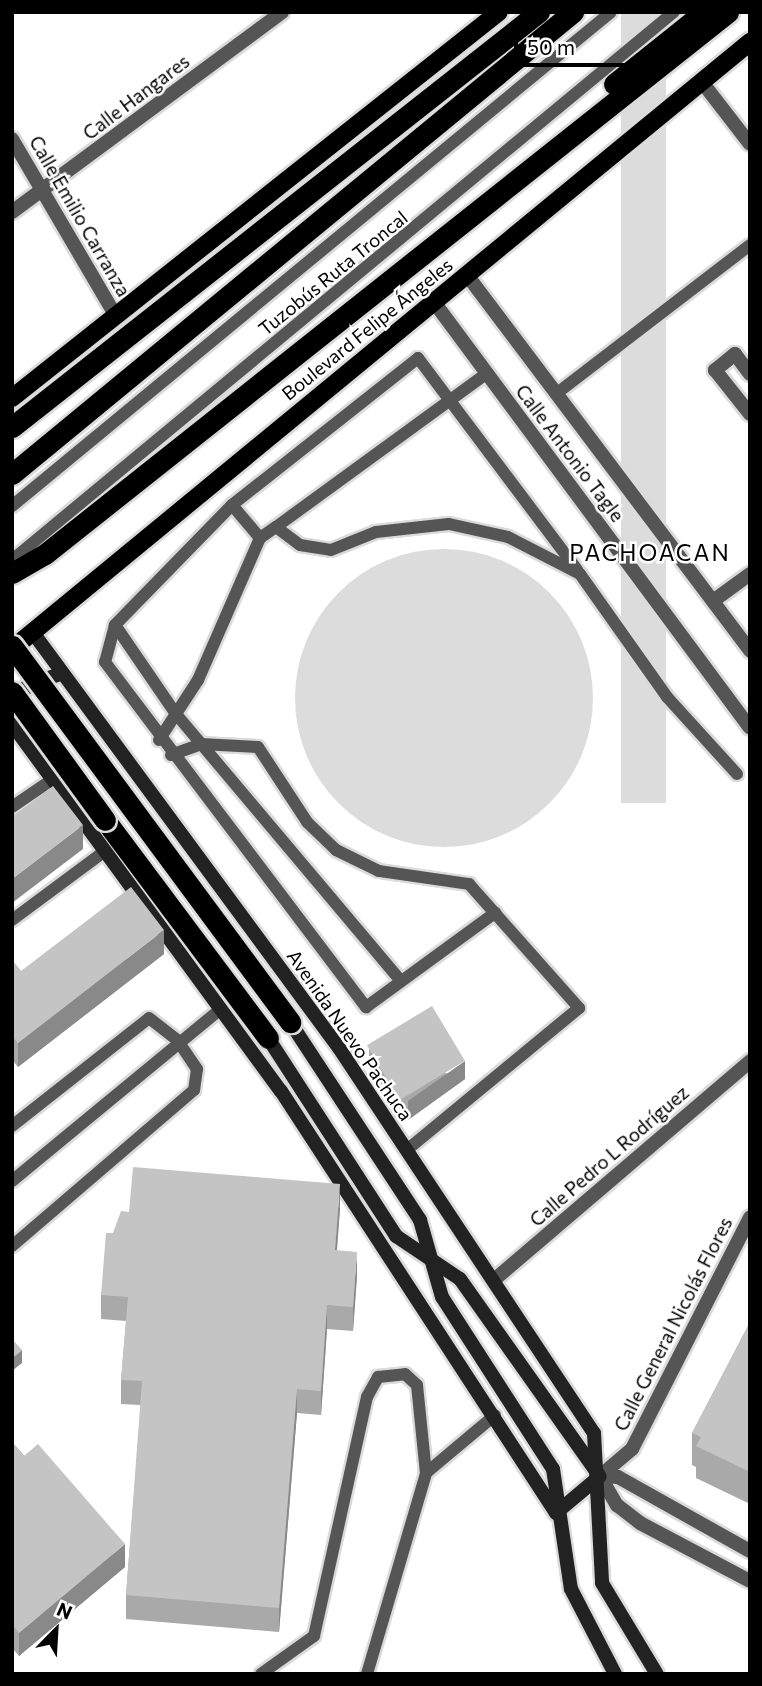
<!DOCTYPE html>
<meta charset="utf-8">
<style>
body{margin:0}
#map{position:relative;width:762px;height:1686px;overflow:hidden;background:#fff;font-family:Commissioner,sans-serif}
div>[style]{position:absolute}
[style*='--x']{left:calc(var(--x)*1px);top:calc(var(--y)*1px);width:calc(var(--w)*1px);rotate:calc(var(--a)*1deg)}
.green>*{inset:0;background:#dcdcdc;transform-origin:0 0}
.round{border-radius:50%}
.roads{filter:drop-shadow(2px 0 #dbdbdb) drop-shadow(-2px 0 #dbdbdb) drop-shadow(0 2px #dbdbdb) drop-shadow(0 -2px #dbdbdb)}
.lane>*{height:12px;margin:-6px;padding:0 6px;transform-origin:6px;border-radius:6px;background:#555}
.street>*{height:14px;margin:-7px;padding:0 7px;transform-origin:7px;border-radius:7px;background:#555}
.secondary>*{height:14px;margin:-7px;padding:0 7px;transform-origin:7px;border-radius:7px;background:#222}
.primary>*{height:18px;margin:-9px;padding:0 9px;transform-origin:9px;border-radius:9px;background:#000}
.highway>*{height:21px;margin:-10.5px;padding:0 10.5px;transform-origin:10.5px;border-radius:10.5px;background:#000}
.bridges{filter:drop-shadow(2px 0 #dbdbdb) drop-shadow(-2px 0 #dbdbdb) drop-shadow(0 2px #dbdbdb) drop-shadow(0 -2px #dbdbdb)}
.highway-bridge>*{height:21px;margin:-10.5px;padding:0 10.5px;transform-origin:10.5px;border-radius:10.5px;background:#000}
.wall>*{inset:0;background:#a9a9a9}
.shaded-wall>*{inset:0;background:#898989}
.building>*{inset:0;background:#c4c4c4;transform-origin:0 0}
span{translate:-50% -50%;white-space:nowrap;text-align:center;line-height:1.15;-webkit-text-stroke:5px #fff;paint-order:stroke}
.street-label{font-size:19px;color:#000}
.quarter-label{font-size:23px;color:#000;letter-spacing:2px}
.frame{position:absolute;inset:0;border:14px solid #000;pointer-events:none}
.north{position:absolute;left:21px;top:1595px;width:70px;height:70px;-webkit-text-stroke:5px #fff;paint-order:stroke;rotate:24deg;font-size:19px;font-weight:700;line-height:28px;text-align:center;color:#000}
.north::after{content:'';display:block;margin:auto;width:24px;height:32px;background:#000;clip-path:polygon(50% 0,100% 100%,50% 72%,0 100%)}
.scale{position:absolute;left:514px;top:35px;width:159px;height:32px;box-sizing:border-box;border:4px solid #000;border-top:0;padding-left:9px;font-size:21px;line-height:24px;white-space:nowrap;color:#000;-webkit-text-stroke:5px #fff;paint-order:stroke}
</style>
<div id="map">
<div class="green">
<div style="left:621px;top:12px;width:45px;height:791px"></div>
<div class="round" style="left:295px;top:549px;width:298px;height:298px"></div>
</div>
<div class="roads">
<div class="lane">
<div style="--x:557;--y:393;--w:243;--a:-37.5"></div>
<div style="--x:232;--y:505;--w:168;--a:134.3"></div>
<div style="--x:115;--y:625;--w:38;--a:105"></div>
<div style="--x:105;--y:662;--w:433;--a:52.9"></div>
<div style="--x:366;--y:1007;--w:160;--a:-36.1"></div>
<div style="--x:12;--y:506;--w:776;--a:-39.51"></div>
<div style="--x:276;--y:527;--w:260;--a:-36.1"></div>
<div style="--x:260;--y:538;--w:43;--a:-130.3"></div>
<div style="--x:232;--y:505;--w:237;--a:-38.3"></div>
<div style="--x:418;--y:358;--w:265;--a:53.1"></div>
<div style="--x:12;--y:560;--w:859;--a:-39.62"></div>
<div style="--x:115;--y:625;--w:108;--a:55.6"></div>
<div style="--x:176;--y:714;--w:348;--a:49.9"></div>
<div style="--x:159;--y:740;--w:72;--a:-57"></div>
<div style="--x:198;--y:680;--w:155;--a:-66.4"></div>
<div style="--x:260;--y:538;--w:19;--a:-35"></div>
<div style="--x:276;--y:527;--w:30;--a:37"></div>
<div style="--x:300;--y:545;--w:31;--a:9"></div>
<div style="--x:331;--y:550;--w:48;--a:-21.8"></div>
<div style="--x:376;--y:532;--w:73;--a:-6.3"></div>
<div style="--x:449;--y:524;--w:60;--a:12.4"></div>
<div style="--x:508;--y:537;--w:81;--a:27.2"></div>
<div style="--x:580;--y:574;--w:151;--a:54.7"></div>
<div style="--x:667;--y:697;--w:104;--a:47.7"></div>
<div style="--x:171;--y:755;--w:32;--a:-20"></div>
<div style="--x:201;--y:744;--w:57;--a:3"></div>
<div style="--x:258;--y:747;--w:90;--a:56.8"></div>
<div style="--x:307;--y:822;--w:40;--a:44"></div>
<div style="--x:336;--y:850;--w:48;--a:26"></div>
<div style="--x:379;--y:871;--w:91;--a:8.2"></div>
<div style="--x:469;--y:884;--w:166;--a:48.4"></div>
<div style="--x:579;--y:1008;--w:223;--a:140.5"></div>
<div style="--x:12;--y:807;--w:50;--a:-34.3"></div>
<div style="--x:12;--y:920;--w:116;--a:-36.6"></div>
<div style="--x:12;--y:1126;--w:174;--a:-38.2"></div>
<div style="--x:149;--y:1018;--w:37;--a:38"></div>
<div style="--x:178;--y:1041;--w:34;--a:56"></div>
<div style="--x:197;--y:1069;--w:21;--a:98"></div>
<div style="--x:194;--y:1090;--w:240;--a:139.4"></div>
<div style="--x:12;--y:1181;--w:271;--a:-39.5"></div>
<div style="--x:261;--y:1674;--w:65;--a:-35.6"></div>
<div style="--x:314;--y:1636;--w:245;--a:-77.5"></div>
<div style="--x:367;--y:1397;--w:23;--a:-61"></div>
<div style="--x:378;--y:1377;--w:27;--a:-6"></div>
<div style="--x:405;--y:1374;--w:16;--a:43"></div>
<div style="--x:417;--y:1385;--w:88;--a:84.2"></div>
<div style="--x:367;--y:1674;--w:209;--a:-73.6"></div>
<div style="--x:426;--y:1473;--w:90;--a:-40"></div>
</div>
<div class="street">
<div style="--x:702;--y:82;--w:78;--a:52.3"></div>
<div style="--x:12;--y:139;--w:202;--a:59.6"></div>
<div style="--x:12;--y:212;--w:336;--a:-36.5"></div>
<div style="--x:467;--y:275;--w:471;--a:53"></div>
<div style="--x:434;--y:302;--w:530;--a:53.43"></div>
<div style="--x:750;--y:374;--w:25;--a:-127"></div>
<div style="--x:735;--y:354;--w:26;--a:141"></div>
<div style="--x:715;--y:370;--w:56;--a:51.5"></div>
<div style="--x:713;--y:601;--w:46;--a:-36.1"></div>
<div style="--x:494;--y:1280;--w:337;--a:-40.5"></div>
<div style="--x:600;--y:1476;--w:42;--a:-40.2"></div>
<div style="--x:632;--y:1449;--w:260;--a:-63"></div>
<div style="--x:600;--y:1476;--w:34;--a:60"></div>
<div style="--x:617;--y:1505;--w:29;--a:38"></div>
<div style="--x:640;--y:1523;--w:124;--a:27.8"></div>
<div style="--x:600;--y:1476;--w:18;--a:3"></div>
<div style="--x:618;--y:1477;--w:151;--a:29.3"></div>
</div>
<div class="secondary">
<div style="--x:34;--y:634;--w:514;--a:53.62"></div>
<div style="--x:339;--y:1048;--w:462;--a:56.5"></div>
<div style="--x:594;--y:1433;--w:150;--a:86.9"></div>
<div style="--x:602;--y:1583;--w:106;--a:58.9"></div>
<div style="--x:13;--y:706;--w:26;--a:-54"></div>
<div style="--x:28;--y:685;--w:36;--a:-19"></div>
<div style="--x:12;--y:724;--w:455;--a:53.8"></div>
<div style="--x:281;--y:1091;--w:504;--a:56.91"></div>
<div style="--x:290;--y:1022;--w:237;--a:56.7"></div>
<div style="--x:420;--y:1220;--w:80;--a:74.1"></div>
<div style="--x:442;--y:1297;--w:205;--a:57.2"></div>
<div style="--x:553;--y:1469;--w:121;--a:81.5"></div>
<div style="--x:571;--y:1589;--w:96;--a:62.6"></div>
<div style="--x:268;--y:1038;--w:236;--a:57.1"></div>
<div style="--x:396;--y:1236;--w:77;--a:33.9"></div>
<div style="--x:460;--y:1279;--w:240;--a:54.7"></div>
<div style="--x:556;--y:1513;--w:57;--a:-40.1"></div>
</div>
<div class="primary">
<div style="--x:12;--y:398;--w:621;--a:-38.4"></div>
<div style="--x:12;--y:649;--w:956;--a:-39.44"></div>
</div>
<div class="highway">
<div style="--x:614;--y:84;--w:115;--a:-38.7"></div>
<div style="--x:12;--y:427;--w:671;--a:-38.22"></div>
<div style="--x:12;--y:474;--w:727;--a:-39.47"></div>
<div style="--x:12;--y:573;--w:38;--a:-30"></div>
<div style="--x:45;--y:554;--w:872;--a:-38.43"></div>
<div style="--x:105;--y:820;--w:272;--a:53.2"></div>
</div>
</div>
<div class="bridges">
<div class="highway-bridge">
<div style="--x:12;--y:646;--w:468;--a:53.5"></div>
<div style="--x:12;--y:692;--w:158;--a:54"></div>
</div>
</div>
<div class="wall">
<div style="clip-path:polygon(164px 954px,18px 1067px,12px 1060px,12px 960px,21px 971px)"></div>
<div style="clip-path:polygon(369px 1049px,465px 1079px,408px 1120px,369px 1068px)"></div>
<div style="clip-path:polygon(340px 1208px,337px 1250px,357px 1276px,353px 1331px,327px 1329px,321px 1415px,297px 1413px,279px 1632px,126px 1619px,126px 1595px,141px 1405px,121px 1404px,121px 1380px,126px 1321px,101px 1319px,101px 1295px,113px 1233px,129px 1212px)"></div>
<div style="clip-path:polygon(750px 1322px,750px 1504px,696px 1478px,696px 1467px,692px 1465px,692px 1433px)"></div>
<div style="clip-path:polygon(12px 1442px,125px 1567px,19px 1656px,12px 1648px)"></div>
</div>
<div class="shaded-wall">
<div style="clip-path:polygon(83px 825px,83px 849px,12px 903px,12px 879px)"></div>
<div style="clip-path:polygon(164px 930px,164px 954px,18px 1067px,18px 1043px)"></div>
<div style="clip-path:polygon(465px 1061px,465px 1079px,408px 1120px,408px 1101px)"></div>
<div style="clip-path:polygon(340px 1184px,340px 1208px,335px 1274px,335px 1250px)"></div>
<div style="clip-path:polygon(357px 1252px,357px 1276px,353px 1331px,353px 1307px)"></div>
<div style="clip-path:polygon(327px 1305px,327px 1329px,321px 1415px,321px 1391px)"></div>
<div style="clip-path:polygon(22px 1350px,22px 1363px,12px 1371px,12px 1358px)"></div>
<div style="clip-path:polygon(297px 1389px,297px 1413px,279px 1632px,279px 1608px)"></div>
<div style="clip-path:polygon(125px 1544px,125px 1567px,19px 1656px,19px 1633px)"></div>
</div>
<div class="building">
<div style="clip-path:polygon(53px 786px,83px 825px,12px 879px,12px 817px)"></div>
<div style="clip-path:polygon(131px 887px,164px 930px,18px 1043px,12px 1036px,12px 960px,21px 971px)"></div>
<div style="left:432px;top:1006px;width:64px;height:76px;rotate:59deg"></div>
<div style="clip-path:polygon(133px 1167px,340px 1184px,335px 1250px,357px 1252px,353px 1307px,327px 1305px,321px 1391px,297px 1389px,279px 1608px,126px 1595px,142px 1381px,121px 1380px,128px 1297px,101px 1295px,106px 1233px,113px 1233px,121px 1211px,129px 1212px)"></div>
<div style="clip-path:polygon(750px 1322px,750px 1472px,696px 1446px,701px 1437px,692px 1433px)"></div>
<div style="clip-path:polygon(12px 1339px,22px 1350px,12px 1358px)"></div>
<div style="clip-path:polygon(12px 1442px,24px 1456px,38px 1444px,125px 1544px,19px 1633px,12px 1624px)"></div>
</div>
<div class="street-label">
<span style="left:136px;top:97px;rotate:-37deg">Calle Hangares</span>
<span style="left:80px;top:216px;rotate:60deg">Calle Emilio Carranza</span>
<span style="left:333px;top:273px;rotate:-39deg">Tuzobús Ruta Troncal</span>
<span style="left:367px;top:329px;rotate:-39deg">Boulevard Felipe Ángeles</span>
<span style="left:570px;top:453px;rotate:53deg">Calle Antonio Tagle</span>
<span style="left:350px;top:1035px;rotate:55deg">Avenida Nuevo Pachuca</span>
<span style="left:609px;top:1156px;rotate:-41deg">Calle Pedro L Rodríguez</span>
<span style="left:673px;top:1324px;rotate:-63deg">Calle General Nicolás Flores</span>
</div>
<div class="quarter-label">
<span style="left:650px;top:552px">PACHOACAN</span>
</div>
<div class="frame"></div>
<div class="north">N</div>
<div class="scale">50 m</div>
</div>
